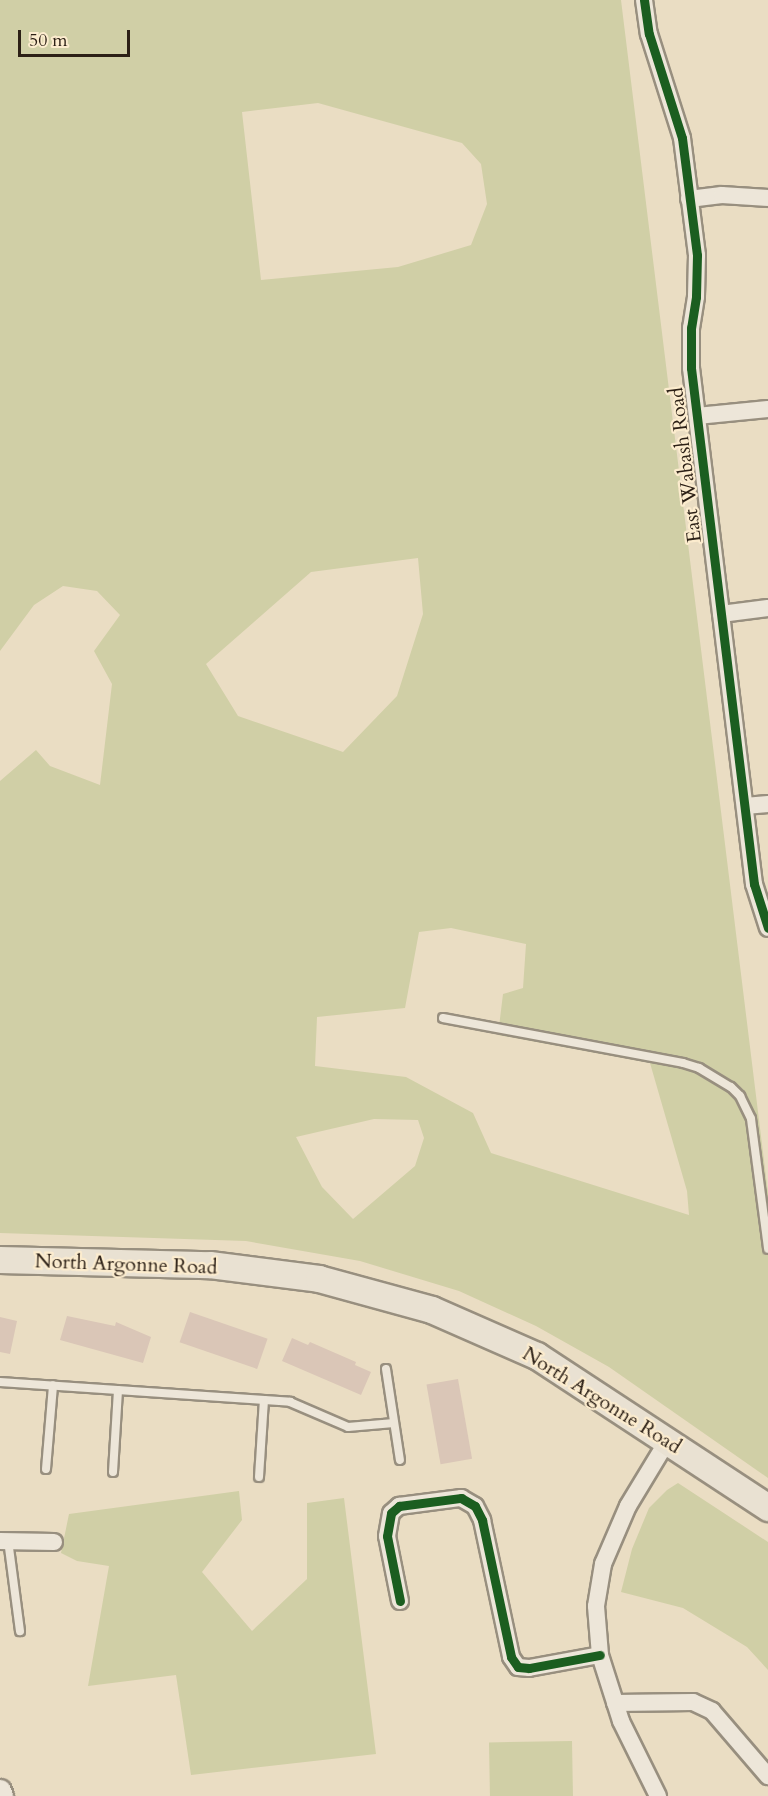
<!DOCTYPE html>
<style>
body{margin:0}
#map{position:relative;width:768px;height:1796px;overflow:hidden;background:#eaddc3;font-family:Cardo,serif}
div>[style]{position:absolute}
[style*='--x']{left:calc(var(--x)*1px);top:calc(var(--y)*1px);width:calc(var(--w)*1px);rotate:calc(var(--a)*1deg)}
.green>*{inset:0;background:#d0cfa6;transform-origin:0 0}
.building>*{inset:0;background:#dac6b7;transform-origin:0 0}
.roads{filter:drop-shadow(2px 0 #988f7f) drop-shadow(-2px 0 #988f7f) drop-shadow(0 2px #988f7f) drop-shadow(0 -2px #988f7f)}
.lane>*{height:8px;margin:-4px;padding:0 4px;transform-origin:4px;border-radius:4px;background:#ede6d9}
.street>*{height:16px;margin:-8px;padding:0 8px;transform-origin:8px;border-radius:8px;background:#ede6d9}
.secondary>*{height:22px;margin:-11px;padding:0 11px;transform-origin:11px;border-radius:11px;background:#ede6d9}
.primary>*{height:26px;margin:-13px;padding:0 13px;transform-origin:13px;border-radius:13px;background:#e9e1d2}
.cycleway>*{height:9px;margin:-4.5px;padding:0 4.5px;transform-origin:4.5px;border-radius:4.5px;background:#1b5e20}
span{translate:-50% -50%;white-space:nowrap;text-align:center;line-height:1.15;-webkit-text-stroke:4.5px #fcecce;paint-order:stroke}
.street-label{font-size:20px;color:#2c2016}
.scale{position:absolute;left:18px;top:30px;width:112px;height:27px;box-sizing:border-box;border:3px solid #2c2016;border-top:0;padding-left:8px;font-size:18px;line-height:21px;white-space:nowrap;color:#2c2016;-webkit-text-stroke:4px #fcecce;paint-order:stroke}
</style>
<div id="map">
<div class="green">
<div style="clip-path:polygon(evenodd,0 0,621px 0,768px 1193px,768px 1478px,609px 1367px,536px 1326px,459px 1291px,360px 1261px,246px 1241px,0 1233px,0 781px,36px 750px,50px 766px,100px 785px,112px 684px,94px 651px,120px 615px,97px 591px,63px 586px,34px 605px,0 651px,0 0,318px 103px,462px 143px,481px 164px,487px 204px,471px 245px,398px 267px,261px 280px,242px 112px,318px 103px,0 0,418px 558px,423px 614px,397px 696px,343px 752px,238px 716px,206px 664px,311px 572px,418px 558px,0 0,451px 928px,526px 944px,523px 988px,503px 994px,498px 1035px,650px 1063px,687px 1191px,689px 1215px,491px 1153px,473px 1113px,406px 1077px,315px 1066px,317px 1017px,405px 1008px,419px 932px,451px 928px,0 0,374px 1119px,418px 1120px,424px 1138px,415px 1166px,353px 1219px,322px 1187px,296px 1137px,374px 1119px)"></div>
<div style="clip-path:polygon(678px 1483px,768px 1542px,768px 1670px,747px 1647px,683px 1608px,621px 1592px,632px 1549px,649px 1508px,667px 1490px)"></div>
<div style="clip-path:polygon(239px 1491px,242px 1520px,202px 1572px,252px 1631px,307px 1579px,307px 1503px,344px 1498px,376px 1754px,191px 1775px,176px 1675px,88px 1686px,109px 1566px,77px 1561px,61px 1553px,69px 1514px)"></div>
<div style="left:572px;top:1741px;width:55px;height:83px;rotate:89deg"></div>
</div>
<div class="building">
<div style="left:190px;top:1312px;width:82px;height:32px;rotate:19deg"></div>
<div style="clip-path:polygon(67px 1316px,115px 1326px,116px 1322px,151px 1337px,143px 1363px,60px 1340px)"></div>
<div style="clip-path:polygon(0 1317px,17px 1321px,10px 1354px,0 1352px)"></div>
<div style="clip-path:polygon(292px 1338px,308px 1345px,310px 1342px,356px 1362px,355px 1365px,371px 1372px,361px 1395px,282px 1361px)"></div>
<div style="left:458px;top:1379px;width:81px;height:32px;rotate:80deg"></div>
</div>
<div class="roads">
<div class="lane">
<div style="--x:443;--y:1018;--w:244;--a:10.6"></div>
<div style="--x:683;--y:1063;--w:17;--a:17"></div>
<div style="--x:699;--y:1068;--w:37;--a:31"></div>
<div style="--x:731;--y:1087;--w:13;--a:45"></div>
<div style="--x:740;--y:1096;--w:25;--a:64"></div>
<div style="--x:751;--y:1119;--w:131;--a:82.5"></div>
<div style="--x:386;--y:1369;--w:92;--a:81.3"></div>
<div style="--x:0;--y:1382;--w:291;--a:3.9"></div>
<div style="--x:290;--y:1402;--w:63;--a:23.3"></div>
<div style="--x:348;--y:1427;--w:46;--a:-5"></div>
<div style="--x:46;--y:1469;--w:84;--a:-85.2"></div>
<div style="--x:113;--y:1472;--w:82;--a:-86.5"></div>
<div style="--x:259;--y:1477;--w:77;--a:-86.3"></div>
<div style="--x:8;--y:1540;--w:92;--a:82.5"></div>
</div>
<div class="street">
<div style="--x:644;--y:0;--w:34;--a:82"></div>
<div style="--x:649;--y:34;--w:109;--a:72.4"></div>
<div style="--x:682;--y:138;--w:118;--a:82.7"></div>
<div style="--x:697;--y:255;--w:42;--a:91.4"></div>
<div style="--x:696;--y:297;--w:31;--a:99"></div>
<div style="--x:691;--y:328;--w:40;--a:90"></div>
<div style="--x:691;--y:368;--w:520;--a:83.04"></div>
<div style="--x:754;--y:884;--w:46;--a:72.3"></div>
<div style="--x:689;--y:199;--w:33;--a:-7"></div>
<div style="--x:722;--y:195;--w:46;--a:3.7"></div>
<div style="--x:697;--y:416;--w:71;--a:-5.6"></div>
<div style="--x:721;--y:614;--w:47;--a:-7.3"></div>
<div style="--x:745;--y:806;--w:23;--a:-5"></div>
<div style="--x:0;--y:1541;--w:54;--a:1.1"></div>
<div style="--x:400;--y:1601;--w:66;--a:-101.3"></div>
<div style="--x:387;--y:1536;--w:23;--a:-80"></div>
<div style="--x:391;--y:1513;--w:11;--a:-41"></div>
<div style="--x:399;--y:1506;--w:63;--a:-7.4"></div>
<div style="--x:461;--y:1498;--w:16;--a:30"></div>
<div style="--x:475;--y:1506;--w:16;--a:63"></div>
<div style="--x:482;--y:1520;--w:140;--a:78"></div>
<div style="--x:511;--y:1657;--w:12;--a:55"></div>
<div style="--x:518;--y:1667;--w:11;--a:5"></div>
<div style="--x:529;--y:1668;--w:72;--a:-10.4"></div>
<div style="--x:615;--y:1703;--w:78;--a:-0.7"></div>
<div style="--x:693;--y:1702;--w:21;--a:25"></div>
<div style="--x:712;--y:1711;--w:86;--a:49.3"></div>
<div style="--x:658;--y:1796;--w:84;--a:-116.3"></div>
<div style="--x:621;--y:1721;--w:69;--a:-107.7"></div>
<div style="--x:600;--y:1655;--w:49;--a:-94.7"></div>
<div style="--x:596;--y:1606;--w:43;--a:-80.5"></div>
<div style="--x:603;--y:1564;--w:63;--a:-66.7"></div>
<div style="--x:628;--y:1506;--w:77;--a:-58.8"></div>
</div>
<div class="secondary">
<div style="--x:0;--y:1791;--w:5;--a:68"></div>
</div>
<div class="primary">
<div style="--x:0;--y:1260;--w:210;--a:1.4"></div>
<div style="--x:210;--y:1265;--w:110;--a:7.3"></div>
<div style="--x:319;--y:1279;--w:117;--a:15.3"></div>
<div style="--x:432;--y:1310;--w:115;--a:23.7"></div>
<div style="--x:537;--y:1356;--w:277;--a:33.3"></div>
</div>
</div>
<div class="cycleway">
<div style="--x:644;--y:0;--w:34;--a:82"></div>
<div style="--x:649;--y:34;--w:109;--a:72.4"></div>
<div style="--x:682;--y:138;--w:118;--a:82.7"></div>
<div style="--x:697;--y:255;--w:42;--a:91.4"></div>
<div style="--x:696;--y:297;--w:31;--a:99"></div>
<div style="--x:691;--y:328;--w:40;--a:90"></div>
<div style="--x:691;--y:368;--w:520;--a:83.04"></div>
<div style="--x:754;--y:884;--w:46;--a:72.3"></div>
<div style="--x:400;--y:1601;--w:66;--a:-101.3"></div>
<div style="--x:387;--y:1536;--w:23;--a:-80"></div>
<div style="--x:391;--y:1513;--w:11;--a:-41"></div>
<div style="--x:399;--y:1506;--w:63;--a:-7.4"></div>
<div style="--x:461;--y:1498;--w:16;--a:30"></div>
<div style="--x:475;--y:1506;--w:16;--a:63"></div>
<div style="--x:482;--y:1520;--w:140;--a:78"></div>
<div style="--x:511;--y:1657;--w:12;--a:55"></div>
<div style="--x:518;--y:1667;--w:11;--a:5"></div>
<div style="--x:529;--y:1668;--w:72;--a:-10.4"></div>
</div>
<div class="street-label">
<span style="left:685px;top:465px;rotate:-97deg">East Wabash Road</span>
<span style="left:126px;top:1264px;rotate:2deg">North Argonne Road</span>
<span style="left:602px;top:1400px;rotate:32deg">North Argonne Road</span>
</div>
<div class="scale">50 m</div>
</div>
